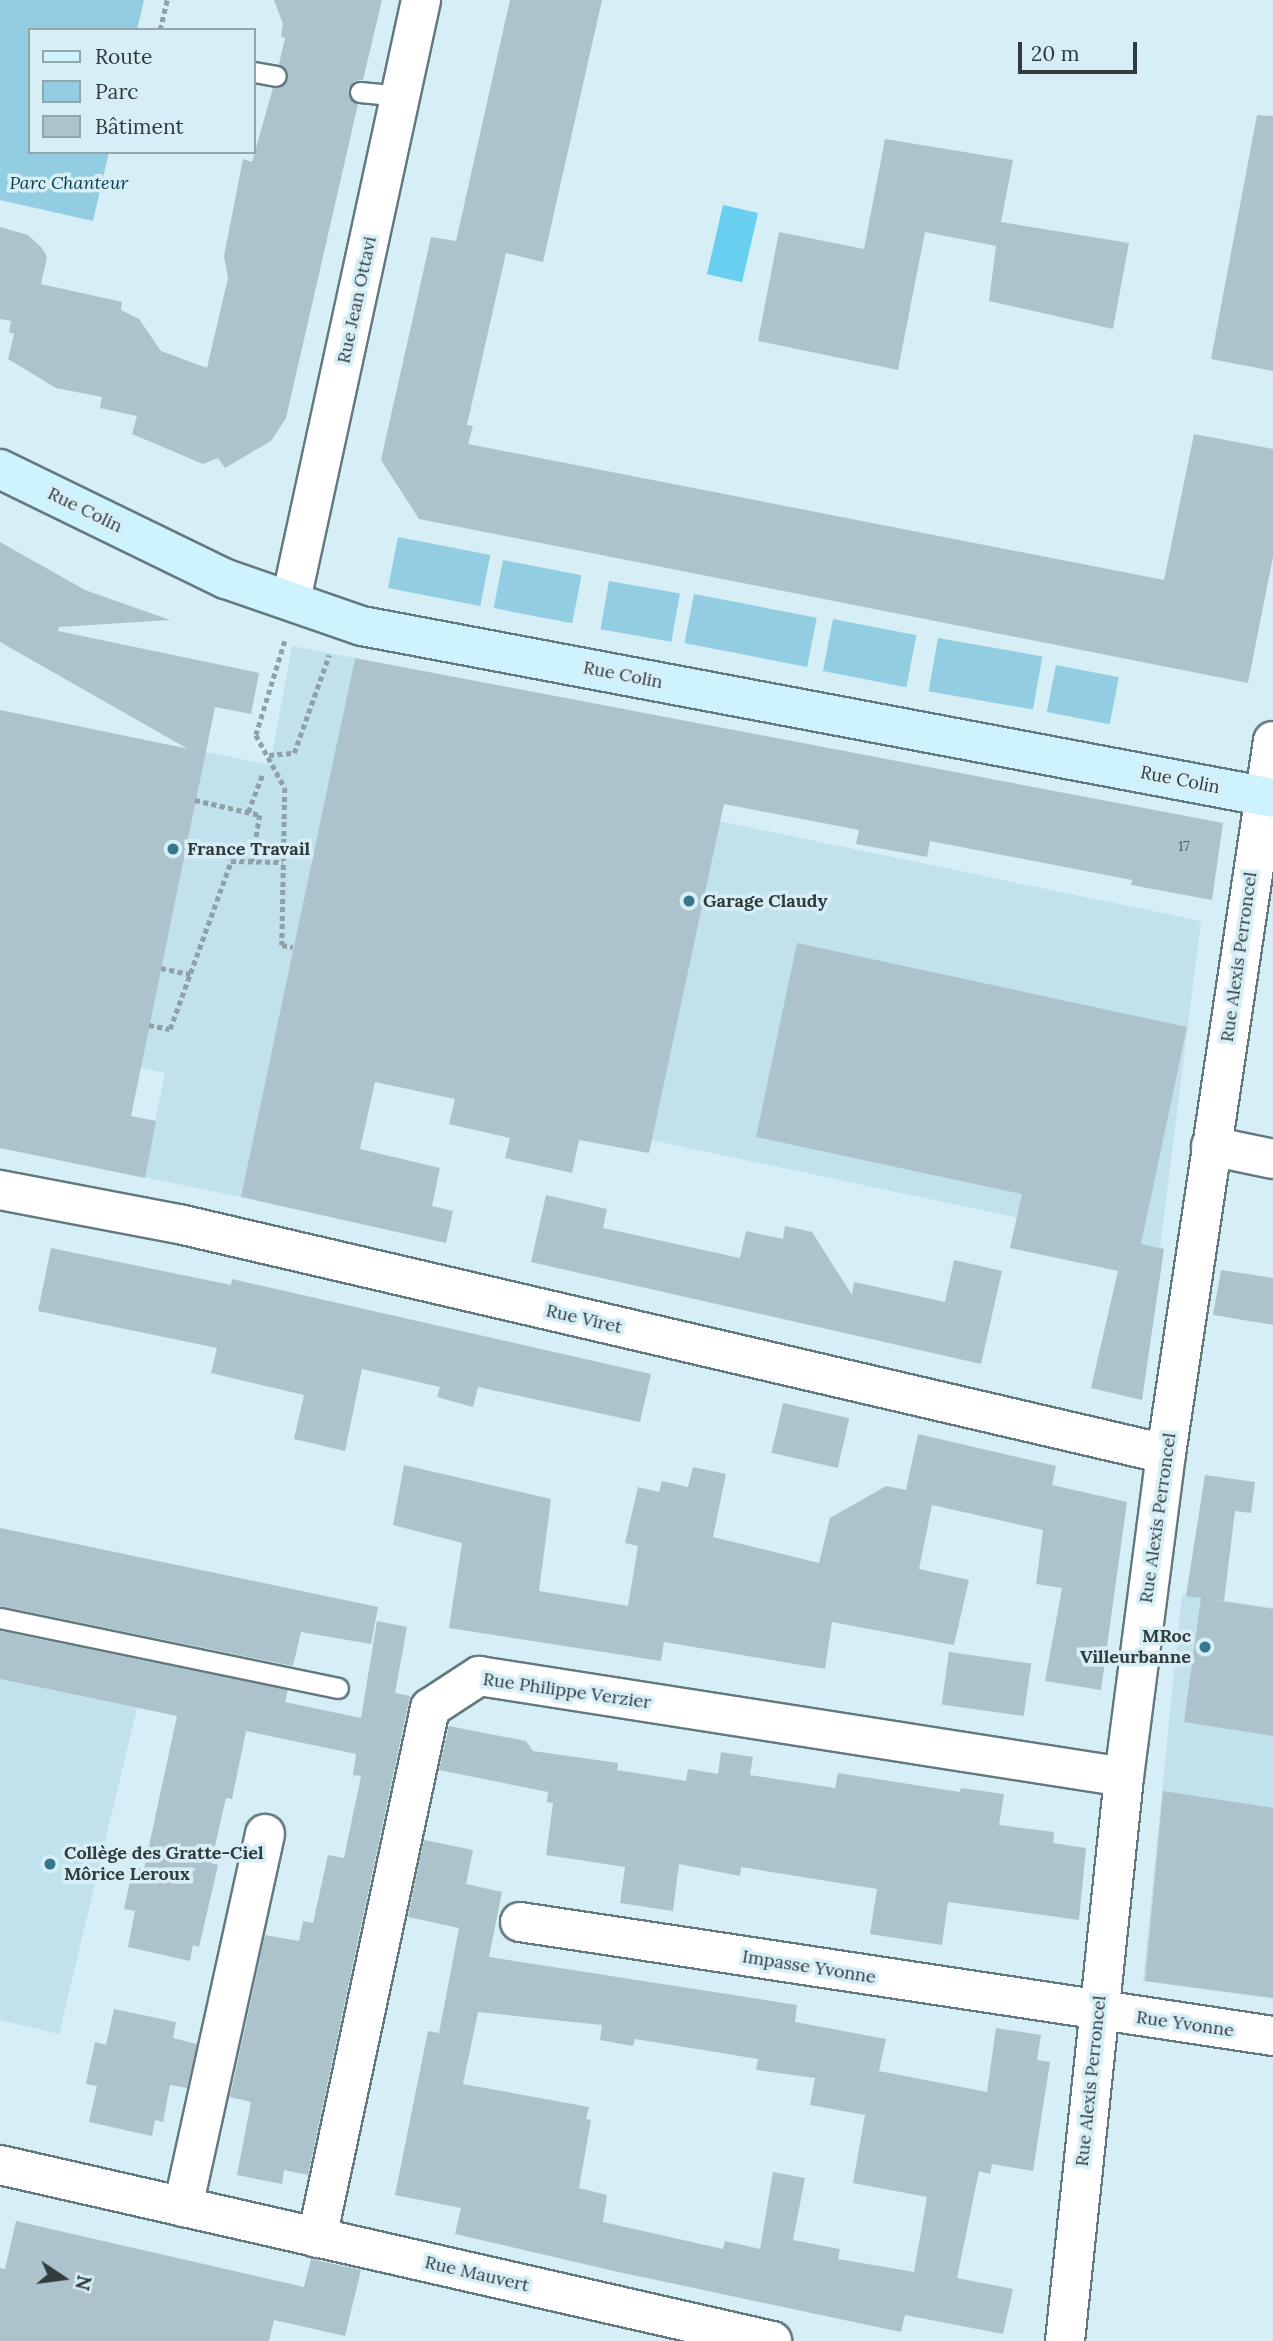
<!DOCTYPE html>
<meta charset="utf-8">
<style>
body{margin:0}
#map{position:relative;width:1273px;height:2341px;overflow:hidden;background:#d6eef6;font-family:Lora,serif}
div>[style]{position:absolute}
[style*='--x']{left:calc(var(--x)*1px);top:calc(var(--y)*1px);width:calc(var(--w)*1px);rotate:calc(var(--a)*1deg)}
.built>*{inset:0;background:#c1e1ec}
.green>*{inset:0;background:#92cde2;transform-origin:0 0}
.water>*{inset:0;background:#68cff0;transform-origin:0 0}
.building>*{inset:0;background:#acc3cb;transform-origin:0 0}
.path>*{height:4.5px;margin-top:-2.25px;transform-origin:0;background:repeating-linear-gradient(90deg,#8fa1a7 0 5px,transparent 0 8.5px)}
.roads{filter:drop-shadow(2px 0 #63787f) drop-shadow(-2px 0 #63787f) drop-shadow(0 2px #63787f) drop-shadow(0 -2px #63787f)}
.lane>*{height:19px;margin:-9.5px;padding:0 9.5px;transform-origin:9.5px;border-radius:9.5px;background:#fff}
.street>*{height:38px;margin:-19px;padding:0 19px;transform-origin:19px;border-radius:19px;background:#fff}
.secondary>*{height:38px;margin:-19px;padding:0 19px;transform-origin:19px;border-radius:19px;background:#cef3fe}
.dots>*{width:19px;height:19px;translate:-50% -50%;box-sizing:border-box;border:4px solid #d6eef6;border-radius:50%}
span{translate:-50% -50%;white-space:nowrap;text-align:center;line-height:1.15;-webkit-text-stroke:7px #d6eef6;paint-order:stroke}
.number-label{font-size:14px;color:#505c60}
.number-label span{-webkit-text-stroke-width:0}
.park-label{font-size:18px;color:#0c3c4a;font-style:italic}
.street-label{font-size:18px;color:#313a3d}
.poi-label{font-size:18px;color:#313a3d;font-weight:700}
.left{translate:0 -50%;text-align:left}
.right{translate:-100% -50%;text-align:right}
.legend{position:absolute;left:28px;top:28px;width:228px;height:126px;box-sizing:border-box;background:#d6eef6;border:2px solid #94a6ac;margin:0;padding:9px 12px;list-style:none;font-size:21px;color:#313a3d}
.legend li{display:flex;align-items:center;gap:14px;height:35px}
.legend b{width:35px;border:2px solid #94a6ac}
.north{position:absolute;left:28px;top:2243px;width:70px;height:70px;-webkit-text-stroke:5px #d6eef6;paint-order:stroke;rotate:103deg;font-size:19px;font-weight:700;line-height:28px;text-align:center;color:#313a3d}
.north::after{content:'';display:block;margin:auto;width:24px;height:32px;background:#313a3d;clip-path:polygon(50% 0,100% 100%,50% 72%,0 100%)}
.scale{position:absolute;left:1018px;top:42px;width:119px;height:32px;box-sizing:border-box;border:4px solid #313a3d;border-top:0;padding-left:9px;font-size:21px;line-height:24px;white-space:nowrap;color:#313a3d;-webkit-text-stroke:5px #d6eef6;paint-order:stroke}
</style>
<div id="map">
<div class="built">
<div style="clip-path:polygon(292px 646px,355px 658px,337px 742px,1201px 921px,1160px 1248px,270px 1059px,246px 1198px,144px 1177px,165px 1073px,0 1039px,0 710px,270px 765px)"></div>
<div style="clip-path:polygon(1182px 1594px,1273px 1608px,1273px 1999px,1143px 1981px)"></div>
<div style="clip-path:polygon(0 1679px,137px 1708px,59px 2034px,0 2020px)"></div>
</div>
<div class="green">
<div style="clip-path:polygon(0 0,144px 0,137px 30px,30px 30px,30px 152px,109px 152px,93px 221px,0 200px)"></div>
<div style="left:398px;top:537px;width:94px;height:52px;rotate:11deg"></div>
<div style="left:503px;top:560px;width:80px;height:49px;rotate:11deg"></div>
<div style="left:609px;top:581px;width:72px;height:49px;rotate:10deg"></div>
<div style="left:694px;top:594px;width:125px;height:50px;rotate:11deg"></div>
<div style="left:833px;top:619px;width:85px;height:53px;rotate:11deg"></div>
<div style="left:938px;top:638px;width:106px;height:54px;rotate:10deg"></div>
<div style="left:1056px;top:665px;width:64px;height:48px;rotate:11deg"></div>
</div>
<div class="water">
<div style="left:723px;top:205px;width:36px;height:71px;rotate:13deg"></div>
</div>
<div class="building">
<div style="clip-path:polygon(274px 0,382px 0,363px 80px,354px 81px,348px 90px,358px 104px,286px 418px,271px 441px,225px 468px,218px 458px,203px 464px,132px 434px,137px 416px,100px 408px,102px 397px,56px 388px,8px 359px,14px 334px,9px 332px,11px 321px,0 319px,0 227px,28px 235px,42px 248px,47px 257px,41px 284px,122px 302px,121px 310px,139px 319px,161px 351px,207px 368px,228px 278px,224px 256px,243px 159px,252px 162px,273px 88px,285px 84px,288px 78px,279px 64px,285px 38px,281px 36px,283px 24px)"></div>
<div style="clip-path:polygon(510px 0,602px 0,543px 262px,506px 253px,467px 425px,473px 426px,468px 444px,1164px 580px,1194px 434px,1273px 449px,1273px 557px,1248px 683px,419px 519px,381px 460px,431px 237px,456px 241px)"></div>
<div style="clip-path:polygon(1257px 115px,1273px 116px,1273px 371px,1211px 359px)"></div>
<div style="clip-path:polygon(885px 139px,1013px 160px,1001px 222px,1129px 243px,1113px 329px,989px 301px,996px 246px,925px 232px,898px 370px,758px 341px,779px 232px,864px 249px)"></div>
<div style="clip-path:polygon(0 542px,85px 590px,170px 620px,59px 627px,58px 631px,259px 673px,251px 714px,215px 707px,131px 1116px,156px 1121px,145px 1178px,0 1148px,0 710px,188px 749px,0 642px)"></div>
<div style="clip-path:polygon(355px 658px,1223px 823px,1212px 900px,1131px 885px,1132px 880px,930px 841px,927px 857px,856px 844px,859px 830px,724px 804px,649px 1153px,579px 1140px,572px 1173px,505px 1158px,510px 1138px,449px 1124px,455px 1099px,375px 1082px,360px 1149px,440px 1168px,432px 1206px,453px 1211px,446px 1243px,241px 1197px)"></div>
<div style="clip-path:polygon(797px 943px,1187px 1027px,1141px 1244px,1164px 1249px,1142px 1400px,1091px 1388px,1118px 1271px,1010px 1248px,1022px 1194px,756px 1137px)"></div>
<div style="clip-path:polygon(546px 1195px,607px 1209px,603px 1228px,740px 1258px,746px 1231px,783px 1239px,785px 1226px,812px 1232px,852px 1295px,854px 1282px,945px 1302px,954px 1260px,1002px 1271px,981px 1364px,531px 1262px)"></div>
<div style="clip-path:polygon(51px 1248px,231px 1285px,232px 1279px,651px 1374px,640px 1422px,478px 1387px,473px 1407px,437px 1397px,440px 1387px,362px 1369px,345px 1451px,294px 1439px,304px 1395px,211px 1373px,217px 1348px,38px 1311px)"></div>
<div style="clip-path:polygon(1221px 1270px,1273px 1278px,1273px 1325px,1213px 1315px)"></div>
<div style="left:783px;top:1403px;width:68px;height:51px;rotate:13deg"></div>
<div style="clip-path:polygon(918px 1434px,1056px 1466px,1052px 1485px,1127px 1502px,1101px 1690px,1045px 1681px,1062px 1588px,1036px 1584px,1043px 1530px,932px 1505px,919px 1569px,969px 1580px,954px 1645px,832px 1622px,825px 1669px,664px 1642px,661px 1661px,449px 1628px,462px 1543px,393px 1525px,404px 1465px,551px 1499px,539px 1591px,628px 1606px,638px 1546px,625px 1543px,638px 1487px,659px 1492px,662px 1481px,688px 1487px,693px 1467px,726px 1474px,713px 1537px,819px 1563px,830px 1518px,886px 1486px,906px 1490px)"></div>
<div style="clip-path:polygon(1205px 1475px,1255px 1482px,1251px 1513px,1235px 1511px,1224px 1601px,1206px 1599px,1273px 1609px,1273px 1736px,1184px 1722px,1201px 1598px,1186px 1596px)"></div>
<div style="clip-path:polygon(0 1528px,378px 1607px,371px 1644px,301px 1632px,293px 1666px,0 1606px)"></div>
<div style="clip-path:polygon(377px 1621px,407px 1627px,395px 1693px,410px 1696px,308px 2175px,284px 2170px,282px 2184px,237px 2175px,251px 2102px,230px 2097px,265px 1935px,299px 1941px,303px 1921px,313px 1923px,328px 1855px,344px 1858px,361px 1776px,353px 1775px,356px 1754px,246px 1731px,232px 1799px,226px 1798px,211px 1863px,218px 1865px,199px 1947px,193px 1945px,190px 1961px,128px 1947px,135px 1911px,124px 1909px,133px 1867px,144px 1869px,177px 1716px,0 1679px,0 1631px,288px 1690px,285px 1702px,361px 1718px)"></div>
<div style="left:949px;top:1652px;width:83px;height:53px;rotate:8deg"></div>
<div style="clip-path:polygon(449px 1726px,526px 1741px,533px 1751px,618px 1763px,617px 1770px,686px 1781px,688px 1769px,718px 1774px,721px 1752px,753px 1757px,750px 1775px,835px 1788px,838px 1773px,960px 1792px,961px 1788px,1004px 1794px,999px 1825px,1054px 1832px,1053px 1843px,1086px 1848px,1079px 1920px,948px 1902px,942px 1945px,870px 1934px,877px 1889px,741px 1867px,740px 1876px,679px 1864px,673px 1911px,620px 1903px,625px 1867px,546px 1855px,553px 1803px,547px 1802px,548px 1792px,439px 1770px)"></div>
<div style="clip-path:polygon(1163px 1791px,1273px 1808px,1273px 1998px,1145px 1981px)"></div>
<div style="clip-path:polygon(evenodd,424px 1840px,473px 1850px,466px 1884px,502px 1892px,489px 1957px,797px 2005px,795px 2022px,886px 2039px,879px 2071px,987px 2092px,996px 2028px,1041px 2035px,1037px 2060px,1050px 2062px,1033px 2171px,992px 2164px,990px 2174px,979px 2171px,957px 2278px,1013px 2289px,1003px 2334px,905px 2315px,901px 2332px,614px 2271px,455px 2234px,461px 2208px,395px 2195px,428px 2031px,439px 2033px,459px 1928px,408px 1917px,424px 1840px,478px 2012px,602px 2025px,600px 2040px,633px 2046px,635px 2039px,758px 2059px,756px 2070px,815px 2078px,810px 2105px,865px 2115px,853px 2183px,927px 2197px,914px 2272px,838px 2259px,840px 2249px,793px 2240px,805px 2178px,773px 2172px,760px 2249px,725px 2241px,723px 2249px,603px 2222px,607px 2195px,579px 2188px,591px 2120px,586px 2119px,589px 2107px,463px 2084px,478px 2012px)"></div>
<div style="clip-path:polygon(114px 2009px,176px 2022px,173px 2038px,197px 2044px,187px 2088px,170px 2085px,163px 2122px,155px 2120px,152px 2136px,89px 2122px,97px 2086px,86px 2084px,95px 2042px,106px 2045px)"></div>
<div style="clip-path:polygon(16px 2221px,304px 2287px,311px 2259px,361px 2270px,345px 2336px,274px 2320px,269px 2341px,0 2341px,0 2268px,5px 2269px)"></div>
</div>
<div class="path">
<div style="--x:160;--y:30;--w:31;--a:-77"></div>
<div style="--x:285;--y:641;--w:98;--a:107.1"></div>
<div style="--x:256;--y:735;--w:60;--a:61.3"></div>
<div style="--x:285;--y:788;--w:157;--a:91.1"></div>
<div style="--x:282;--y:945;--w:11;--a:10"></div>
<div style="--x:269;--y:755;--w:25;--a:-5"></div>
<div style="--x:294;--y:753;--w:104;--a:-70.3"></div>
<div style="--x:195;--y:800;--w:67;--a:13"></div>
<div style="--x:260;--y:815;--w:47;--a:99.9"></div>
<div style="--x:248;--y:812;--w:40;--a:-69"></div>
<div style="--x:161;--y:968;--w:30;--a:12"></div>
<div style="--x:149;--y:1025;--w:21;--a:11"></div>
<div style="--x:170;--y:1029;--w:179;--a:-70"></div>
<div style="--x:231;--y:861;--w:52;--a:1.1"></div>
</div>
<div class="roads">
<div class="lane">
<div style="--x:254;--y:72;--w:22;--a:10"></div>
<div style="--x:360;--y:92;--w:41;--a:5.6"></div>
<div style="--x:0;--y:1618;--w:345;--a:11.7"></div>
</div>
<div class="street">
<div style="--x:291;--y:600;--w:614;--a:-77.77"></div>
<div style="--x:1211;--y:1146;--w:63;--a:11.8"></div>
<div style="--x:0;--y:1190;--w:182;--a:10.8"></div>
<div style="--x:179;--y:1224;--w:1013;--a:13.12"></div>
<div style="--x:520;--y:1922;--w:762;--a:8.61"></div>
<div style="--x:0;--y:2165;--w:792;--a:12.84"></div>
<div style="--x:183;--y:2207;--w:382;--a:-77.6"></div>
<div style="--x:317;--y:2238;--w:542;--a:-77.96"></div>
<div style="--x:430;--y:1708;--w:59;--a:-33.1"></div>
<div style="--x:479;--y:1676;--w:653;--a:8.9"></div>
<div style="--x:1065;--y:2341;--w:567;--a:-84.03"></div>
<div style="--x:1124;--y:1777;--w:326;--a:-82.6"></div>
<div style="--x:1166;--y:1454;--w:721;--a:-81.47"></div>
</div>
<div class="secondary">
<div style="--x:0;--y:469;--w:251;--a:26"></div>
<div style="--x:226;--y:579;--w:144;--a:19.1"></div>
<div style="--x:362;--y:626;--w:927;--a:10.69"></div>
</div>
</div>
<div class="dots">
<div style="left:173px;top:849px;background:#37778b"></div>
<div style="left:689px;top:901px;background:#37778b"></div>
<div style="left:1205px;top:1647px;background:#37778b"></div>
<div style="left:50px;top:1864px;background:#37778b"></div>
</div>
<div class="number-label">
<span style="left:1184px;top:846px">17</span>
</div>
<div class="park-label">
<span style="left:69px;top:183px">Parc Chanteur</span>
</div>
<div class="street-label">
<span style="left:357px;top:300px;rotate:-78deg">Rue Jean Ottavi</span>
<span style="left:85px;top:510px;rotate:26deg">Rue Colin</span>
<span style="left:623px;top:675px;rotate:11deg">Rue Colin</span>
<span style="left:1180px;top:780px;rotate:11deg">Rue Colin</span>
<span style="left:1239px;top:957px;rotate:-82deg">Rue Alexis Perroncel</span>
<span style="left:584px;top:1319px;rotate:13deg">Rue Viret</span>
<span style="left:1158px;top:1518px;rotate:-82deg">Rue Alexis Perroncel</span>
<span style="left:567px;top:1691px;rotate:8deg">Rue Philippe Verzier</span>
<span style="left:809px;top:1967px;rotate:9deg">Impasse Yvonne</span>
<span style="left:1185px;top:2024px;rotate:8deg">Rue Yvonne</span>
<span style="left:1091px;top:2081px;rotate:-84deg">Rue Alexis Perroncel</span>
<span style="left:477px;top:2274px;rotate:13deg">Rue Mauvert</span>
</div>
<div class="poi-label">
<span class="left" style="left:187px;top:849px">France Travail</span>
<span class="left" style="left:703px;top:901px">Garage Claudy</span>
<span class="right" style="left:1191px;top:1647px">MRoc<br>Villeurbanne</span>
<span class="left" style="left:64px;top:1864px">Collège des Gratte-Ciel<br>Môrice Leroux</span>
</div>
<ul class="legend">
<li><b style="height:9px;background:#cef3fe"></b>Route</li>
<li><b style="height:19px;background:#92cde2"></b>Parc</li>
<li><b style="height:19px;background:#acc3cb"></b>Bâtiment</li>
</ul>
<div class="north">N</div>
<div class="scale">20 m</div>
</div>
